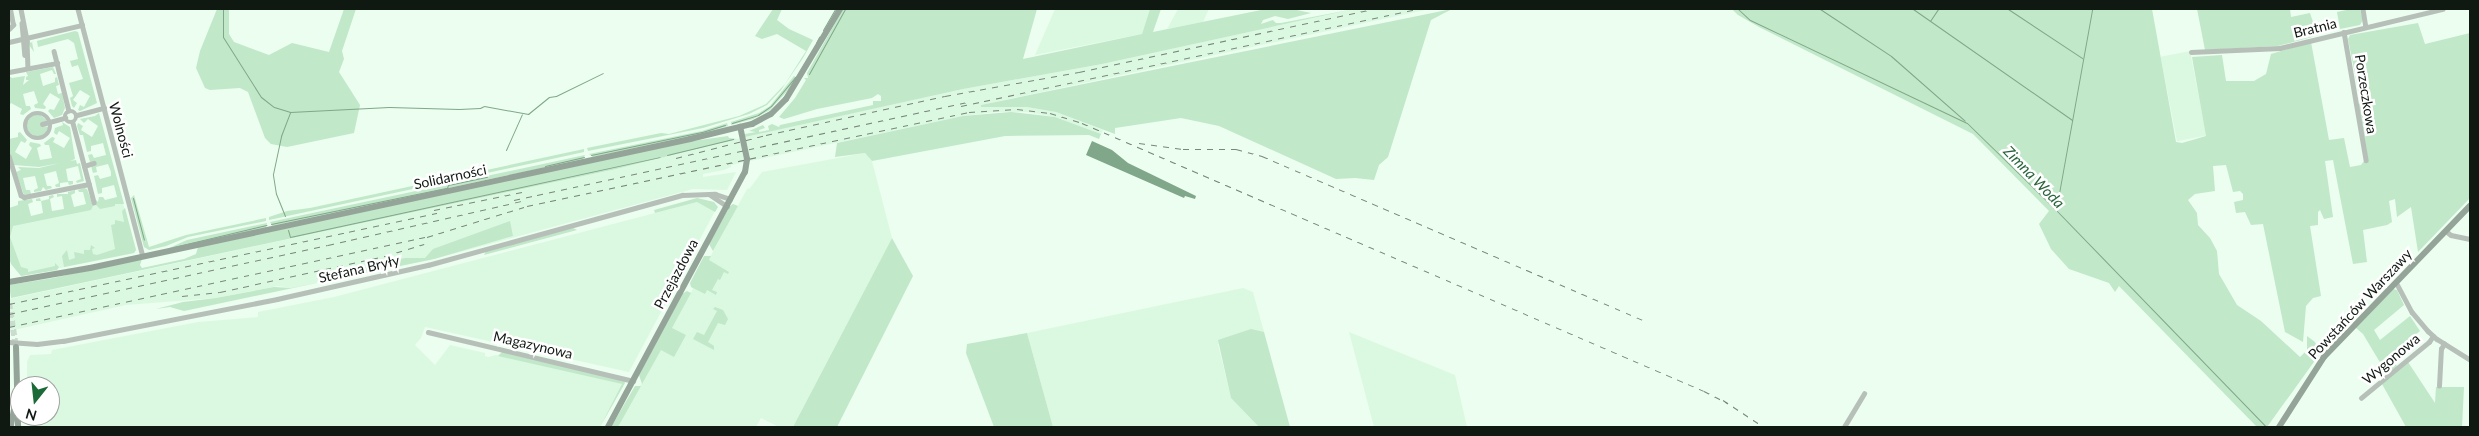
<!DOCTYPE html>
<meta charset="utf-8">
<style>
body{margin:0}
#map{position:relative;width:2479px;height:436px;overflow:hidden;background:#ebfeef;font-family:Lato,sans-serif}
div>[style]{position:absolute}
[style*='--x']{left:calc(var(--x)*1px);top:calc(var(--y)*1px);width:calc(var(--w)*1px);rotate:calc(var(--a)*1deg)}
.built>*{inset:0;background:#dbf9e1;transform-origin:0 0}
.green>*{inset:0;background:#c1e8c9}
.water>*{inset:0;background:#80a789}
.stream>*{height:1px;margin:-0.5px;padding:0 0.5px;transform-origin:0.5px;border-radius:0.5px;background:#80a789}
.secondary-tunnel>*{height:6px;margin-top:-3px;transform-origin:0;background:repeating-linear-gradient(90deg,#cadcce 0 6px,transparent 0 9px)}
.street>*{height:4.5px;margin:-2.25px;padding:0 2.25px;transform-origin:2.25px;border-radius:2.25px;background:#b6c0b8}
.street>.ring{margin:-2.25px;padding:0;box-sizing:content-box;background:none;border:4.5px solid #b6c0b8;border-radius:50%}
.secondary>*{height:6px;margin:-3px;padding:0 3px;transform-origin:3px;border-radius:3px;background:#95a498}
.rail>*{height:1px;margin-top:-0.5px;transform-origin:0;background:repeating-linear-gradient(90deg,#78867b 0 6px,transparent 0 12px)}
span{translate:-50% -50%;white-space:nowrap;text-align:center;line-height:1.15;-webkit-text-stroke:5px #fff;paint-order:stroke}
.street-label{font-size:14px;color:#101812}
.water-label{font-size:15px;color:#28633a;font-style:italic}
.frame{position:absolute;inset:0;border:10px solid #101812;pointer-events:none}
.north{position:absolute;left:10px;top:376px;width:50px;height:50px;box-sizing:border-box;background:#fff;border:1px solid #9fa3a0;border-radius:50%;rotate:196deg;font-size:14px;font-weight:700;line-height:20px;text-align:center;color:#101812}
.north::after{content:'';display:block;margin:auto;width:18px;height:22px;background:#1d6a39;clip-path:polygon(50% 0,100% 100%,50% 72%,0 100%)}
</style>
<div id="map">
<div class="built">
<div style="clip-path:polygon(1055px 9px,1150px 9px,1142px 34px,1035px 55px)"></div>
<div style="clip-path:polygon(1178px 9px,1209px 9px,1203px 22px,1167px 29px)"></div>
<div style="clip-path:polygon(1354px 9px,1430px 9px,981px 105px,982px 107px,1027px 107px,1056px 112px,1103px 130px,1101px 134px,1055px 117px,1027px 112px,996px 112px,963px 116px,731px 165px,731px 167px,724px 170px,703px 174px,703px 177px,736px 172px,727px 190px,693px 189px,434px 259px,291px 288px,278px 286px,216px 298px,126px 305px,9px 331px,9px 299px,616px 169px,770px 131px,963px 89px,1102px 64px)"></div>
<div style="left:2190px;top:51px;width:86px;height:30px;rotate:79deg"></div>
<div style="clip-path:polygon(865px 153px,872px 161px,892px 238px,793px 427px,779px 427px,761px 418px,756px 427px,618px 427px,747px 189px,750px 188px,762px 172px)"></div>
<div style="clip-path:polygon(122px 200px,136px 250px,134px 253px,21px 276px,9px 238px,9px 224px)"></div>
<div style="clip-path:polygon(697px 202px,715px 211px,629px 372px,425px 327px,421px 338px,415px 345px,435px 365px,450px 345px,485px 353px,485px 356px,488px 357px,496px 355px,623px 384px,600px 427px,33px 427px,24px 422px,23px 416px,50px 416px,50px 386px,27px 386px,27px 362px,30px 355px,51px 354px,52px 350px,198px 322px,258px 317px,258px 312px,334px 297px)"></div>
<div style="clip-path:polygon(1243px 288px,1253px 292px,1264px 332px,1218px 344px,1231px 398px,1259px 427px,1053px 427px,1027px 333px)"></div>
<div style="clip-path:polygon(1349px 332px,1455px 375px,1467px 427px,1374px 427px)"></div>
</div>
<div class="green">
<div style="clip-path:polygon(217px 9px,229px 9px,229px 34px,234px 42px,269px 55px,292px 43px,329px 52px,344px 9px,356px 9px,342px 51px,344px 59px,339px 72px,360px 105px,354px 133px,287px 147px,271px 144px,265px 138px,248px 92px,240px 88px,210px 90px,205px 88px,196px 68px,200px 51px)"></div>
<div style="clip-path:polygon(773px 9px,782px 9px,777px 20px,789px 29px,813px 40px,803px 58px,781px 90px,767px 105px,749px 114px,703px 128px,588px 151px,587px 148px,661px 133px,669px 134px,739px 116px,766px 104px,785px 84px,806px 51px,777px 34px,762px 39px,755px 36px)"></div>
<div style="clip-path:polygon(843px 9px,1037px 9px,1023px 59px,1142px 34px,1150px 9px,1161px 9px,1153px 32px,1266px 9px,1292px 9px,1311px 13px,1288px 19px,1275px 16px,1263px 20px,1261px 24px,1273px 20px,1276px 23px,1281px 23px,1354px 9px,1102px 64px,963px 89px,745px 137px,745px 134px,756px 132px,749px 131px,763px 125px,765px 128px,759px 130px,759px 132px,769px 130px,768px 126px,772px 124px,779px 127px,780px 125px,873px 105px,873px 101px,881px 101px,881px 96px,878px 94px,872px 98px,817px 109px,784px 119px,779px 117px,795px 98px,806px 80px,804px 78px,808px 78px,807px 73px)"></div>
<div style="clip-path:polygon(1452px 9px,1431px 20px,1388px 157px,1379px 165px,1374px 180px,1355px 178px,1336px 179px,1219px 126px,1181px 118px,1115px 128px,1115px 134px,1056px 112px,1027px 107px,981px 107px,981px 105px)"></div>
<div style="clip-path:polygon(1732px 9px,2152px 9px,2176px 142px,2182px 143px,2206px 136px,2192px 57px,2222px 55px,2226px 81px,2254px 81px,2266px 74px,2271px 54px,2311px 42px,2329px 140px,2344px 138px,2350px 167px,2361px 165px,2364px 161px,2358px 108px,2362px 97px,2359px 94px,2348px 39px,2350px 35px,2418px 23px,2425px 44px,2470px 33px,2470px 198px,2418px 252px,2411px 207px,2397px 217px,2395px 199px,2389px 201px,2392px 222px,2387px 225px,2363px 230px,2367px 262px,2353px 264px,2333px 160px,2325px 161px,2333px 217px,2324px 219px,2320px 210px,2318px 212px,2318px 225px,2310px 226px,2321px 296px,2313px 298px,2306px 306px,2303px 342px,2285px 332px,2263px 224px,2251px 225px,2245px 212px,2236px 213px,2234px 202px,2243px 200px,2243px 194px,2240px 191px,2233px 192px,2226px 165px,2213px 166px,2215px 191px,2195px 194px,2188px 200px,2197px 213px,2198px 225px,2210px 238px,2217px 251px,2219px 274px,2237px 305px,2261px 321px,2300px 357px,2307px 350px,2307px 336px,2315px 342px,2319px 350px,2316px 359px,2267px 427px,2257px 427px,2119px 286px,2115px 292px,2109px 283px,2069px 269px,2051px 249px,2039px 224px,2049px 211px,1973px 134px,1759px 27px,1738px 15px)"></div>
<div style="clip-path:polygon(2197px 9px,2290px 9px,2291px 17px,2310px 13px,2316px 31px,2312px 37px,2278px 46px,2205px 50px)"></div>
<div style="clip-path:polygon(2351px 9px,2360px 9px,2363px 20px,2360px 25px,2340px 29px,2337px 12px)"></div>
<div style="clip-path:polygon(75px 31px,78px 32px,97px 103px,80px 111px,78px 110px,80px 105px,84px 107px,90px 96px,80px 90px,73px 100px,77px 103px,74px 108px,72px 106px,70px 98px,73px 96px,69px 83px,83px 79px,78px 65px,72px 67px,70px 61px,78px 59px,74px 43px,68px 39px,38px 47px,37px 41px,32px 42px,34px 52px,29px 45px,29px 43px)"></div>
<div style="clip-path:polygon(53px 67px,56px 74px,54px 74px,52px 70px,40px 74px,43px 86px,55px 82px,55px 78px,57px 77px,59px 85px,56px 86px,58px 94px,62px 93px,65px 108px,62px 115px,54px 118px,48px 111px,50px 109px,54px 110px,60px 99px,50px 93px,43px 104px,46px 107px,45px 109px,35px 108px,34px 105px,38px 103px,34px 91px,23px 94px,26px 106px,30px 106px,31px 109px,23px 115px,20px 114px,22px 109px,11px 103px,9px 106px,9px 76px,12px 78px,25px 76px,23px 85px,29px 80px,26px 80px,26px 77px,28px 76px,26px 72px)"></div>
<div style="clip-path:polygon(794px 76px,797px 78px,789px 89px,770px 110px,753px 119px,731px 125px,731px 122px,759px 113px,770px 106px)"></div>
<div style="clip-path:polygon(1011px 112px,1055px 117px,1101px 134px,1099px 139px,1089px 135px,1005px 136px,872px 161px,865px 153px,835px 157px,837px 143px,963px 116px)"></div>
<div style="clip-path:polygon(99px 113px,124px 204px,115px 204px,115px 206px,100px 209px,96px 205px,93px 206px,91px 210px,13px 226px,10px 237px,21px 267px,28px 269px,28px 272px,55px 266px,55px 263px,59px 267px,57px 270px,21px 276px,11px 264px,9px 258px,9px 208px,18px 205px,18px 201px,32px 199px,33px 202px,28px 204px,31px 216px,43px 213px,41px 201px,36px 201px,36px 199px,40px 198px,41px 201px,49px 199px,49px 196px,53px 195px,54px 197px,50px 199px,52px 211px,64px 209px,62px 196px,57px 197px,57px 194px,68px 194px,68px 192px,75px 190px,75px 193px,71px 195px,74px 207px,86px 204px,83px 192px,79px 192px,78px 190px,84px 188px,87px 189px,92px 203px,96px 200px,98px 202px,99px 197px,103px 197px,105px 200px,117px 197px,114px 185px,102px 188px,102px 193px,98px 194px,94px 176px,98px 175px,100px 179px,111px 176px,111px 172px,108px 164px,96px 167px,97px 172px,93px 173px,88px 155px,92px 154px,94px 158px,106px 155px,103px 143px,91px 146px,91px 151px,87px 152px,83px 135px,80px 135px,77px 126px,78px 123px,83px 126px,81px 130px,92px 137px,98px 126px,88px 119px,84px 123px,80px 119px,95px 116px)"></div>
<div style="clip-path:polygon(39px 114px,47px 120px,43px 126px,49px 127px,45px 135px,37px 137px,28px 132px,26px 125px,31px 116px)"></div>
<div style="clip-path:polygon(62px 122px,70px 127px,75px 159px,70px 161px,76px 160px,77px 164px,80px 163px,84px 181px,77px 183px,76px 181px,81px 179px,78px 166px,66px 169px,68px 181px,73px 181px,73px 184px,69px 185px,68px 182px,60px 183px,60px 187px,56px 187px,55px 185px,59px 183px,56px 171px,44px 174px,47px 186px,51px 186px,52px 188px,46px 190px,43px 187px,41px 191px,34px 192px,34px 190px,38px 188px,35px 176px,23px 178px,26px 190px,30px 190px,31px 194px,24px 195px,16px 172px,21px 170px,18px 167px,39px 168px,60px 163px,39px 167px,14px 165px,9px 151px,9px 139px,18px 137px,18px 133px,20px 132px,27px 140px,25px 143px,21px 141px,15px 152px,26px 159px,32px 148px,29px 145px,30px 142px,40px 144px,41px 146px,37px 148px,40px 160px,52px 158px,49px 145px,45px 145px,44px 143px,52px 137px,55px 138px,53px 142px,64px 148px,70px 138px,59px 131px,57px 135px,54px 133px,55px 128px,63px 125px)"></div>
<div style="clip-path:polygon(727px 123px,728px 126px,700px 134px,593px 157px,589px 154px,702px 131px)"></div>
<div style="clip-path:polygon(728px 136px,729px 138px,737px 139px,616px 169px,11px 298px,9px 285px,53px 278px,142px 259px,140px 265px,142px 268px,184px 259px,196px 254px,198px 247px,686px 142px)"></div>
<div style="clip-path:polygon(584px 149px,584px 152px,269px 220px,269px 217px,287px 211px,310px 208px)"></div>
<div style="clip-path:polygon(585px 155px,583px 159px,272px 226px,270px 222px)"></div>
<div style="clip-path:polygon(134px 195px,149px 247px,186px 235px,266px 218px,266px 221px,188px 237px,166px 246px,149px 250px,144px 247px,131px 198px)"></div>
<div style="clip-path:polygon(697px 198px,714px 202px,718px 207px,715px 212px,697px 202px,655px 213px,654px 210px)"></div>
<div style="clip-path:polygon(733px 204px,738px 206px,713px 251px,709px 244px,730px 206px)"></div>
<div style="clip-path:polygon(125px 208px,136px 250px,134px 253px,64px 267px,62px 256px,67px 250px,69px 260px,75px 258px,74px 252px,84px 254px,84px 250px,90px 250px,91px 245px,95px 248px,92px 249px,93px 254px,97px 255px,115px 249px,111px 225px,115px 224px,115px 220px,124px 222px,122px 211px)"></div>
<div style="clip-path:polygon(510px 221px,513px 236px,434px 259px,337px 279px,340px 274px,358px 269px,405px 258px,425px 258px,433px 249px)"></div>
<div style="clip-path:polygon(267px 223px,266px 228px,167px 249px,187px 240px)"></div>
<div style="clip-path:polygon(573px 228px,577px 230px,484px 255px,486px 251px)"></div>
<div style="clip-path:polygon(892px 238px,913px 276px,837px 427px,793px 427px)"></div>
<div style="clip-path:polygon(704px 256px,711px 256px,709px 260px,729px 272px,728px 274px,724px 272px,720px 280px,718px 279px,712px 290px,717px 292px,716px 295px,707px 290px,705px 294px,691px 287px,690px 283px)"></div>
<div style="clip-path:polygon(331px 280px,184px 311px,170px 307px,156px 309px,183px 302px,216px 298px,274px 287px,291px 288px)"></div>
<div style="clip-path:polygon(2393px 289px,2397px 290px,2404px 305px,2374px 330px,2380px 340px,2410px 316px,2420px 331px,2390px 356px,2397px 366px,2387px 374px,2363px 334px,2355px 327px)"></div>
<div style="clip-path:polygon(687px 291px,691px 293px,672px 328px,686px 335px,674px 357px,661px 350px,642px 384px,639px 375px,682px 294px)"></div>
<div style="clip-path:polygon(715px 307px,723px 310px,728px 319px,725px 325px,718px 323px,708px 342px,714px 346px,714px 350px,693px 339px,697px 332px,704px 335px,717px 311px,713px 309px)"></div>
<div style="clip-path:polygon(1251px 329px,1264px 332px,1290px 427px,1259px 427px,1231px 398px,1218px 340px)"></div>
<div style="clip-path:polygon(1027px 333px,1053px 427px,994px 427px,966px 353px,967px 344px)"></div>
<div style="clip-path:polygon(502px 352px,624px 380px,625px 383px,600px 427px,622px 384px,498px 356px)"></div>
<div style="clip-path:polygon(2408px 362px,2435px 403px,2436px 387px,2464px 387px,2462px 427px,2406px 427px,2382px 384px)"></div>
<div style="clip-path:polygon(635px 386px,641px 386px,618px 427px,611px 427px)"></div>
</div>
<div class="water">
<div style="clip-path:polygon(1092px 141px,1112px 150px,1128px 163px,1196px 196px,1195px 199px,1185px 196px,1184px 198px,1086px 155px)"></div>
</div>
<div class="stream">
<div style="--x:223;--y:9;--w:28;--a:90"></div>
<div style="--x:223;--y:37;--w:71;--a:57.7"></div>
<div style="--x:261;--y:97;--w:16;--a:38"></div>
<div style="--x:274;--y:107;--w:17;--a:17"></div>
<div style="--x:290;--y:112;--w:99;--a:-2.9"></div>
<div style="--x:389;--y:107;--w:70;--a:1.6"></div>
<div style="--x:459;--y:109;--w:21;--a:-3"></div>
<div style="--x:480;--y:108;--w:4;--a:-27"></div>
<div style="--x:484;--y:106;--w:45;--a:10.3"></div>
<div style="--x:528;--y:114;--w:27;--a:-39"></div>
<div style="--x:549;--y:97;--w:7;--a:-8"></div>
<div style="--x:556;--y:96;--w:52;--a:-26.1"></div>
<div style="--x:1738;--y:9;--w:16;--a:43"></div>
<div style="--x:1750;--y:20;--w:240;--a:25.4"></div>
<div style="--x:1967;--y:123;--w:124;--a:44.3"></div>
<div style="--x:2056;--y:210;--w:302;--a:45.9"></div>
<div style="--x:1820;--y:9;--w:85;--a:33.5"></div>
<div style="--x:1891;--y:56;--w:98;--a:41.3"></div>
<div style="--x:1913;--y:9;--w:194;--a:34.9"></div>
<div style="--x:2008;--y:9;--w:89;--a:33.5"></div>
<div style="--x:1930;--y:21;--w:14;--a:-56"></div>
<div style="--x:823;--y:30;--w:24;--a:-60"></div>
<div style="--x:816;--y:43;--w:7;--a:-63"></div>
<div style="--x:809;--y:74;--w:74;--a:-61"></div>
<div style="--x:732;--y:123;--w:27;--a:-17"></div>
<div style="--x:758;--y:115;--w:16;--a:-35"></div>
<div style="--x:771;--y:106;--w:38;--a:-50"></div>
<div style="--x:506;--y:150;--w:39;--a:-66"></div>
<div style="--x:591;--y:155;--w:113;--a:-11.7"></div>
<div style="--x:702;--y:132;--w:24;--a:-17"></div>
<div style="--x:667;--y:155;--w:68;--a:-13.6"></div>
<div style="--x:545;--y:166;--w:40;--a:-13"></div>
<div style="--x:133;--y:198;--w:43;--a:75.3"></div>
<div style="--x:2056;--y:210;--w:204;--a:-79.8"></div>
<div style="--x:285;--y:216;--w:24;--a:-112"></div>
<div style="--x:276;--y:194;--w:20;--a:-99"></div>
<div style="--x:273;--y:174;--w:39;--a:-78"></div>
<div style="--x:281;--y:136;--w:25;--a:-69"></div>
<div style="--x:271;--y:224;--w:180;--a:-11.6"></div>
<div style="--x:447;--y:188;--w:3;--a:-72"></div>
<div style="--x:448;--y:185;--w:40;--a:-12"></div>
<div style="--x:288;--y:230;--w:7;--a:74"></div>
<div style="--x:290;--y:237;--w:378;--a:-12.2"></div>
<div style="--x:174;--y:247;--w:95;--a:-13.4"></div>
</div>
<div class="secondary-tunnel">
<div style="--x:9;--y:303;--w:45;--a:81"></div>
</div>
<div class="street">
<div style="--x:21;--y:9;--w:33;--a:79"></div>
<div style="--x:27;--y:41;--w:27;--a:88"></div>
<div style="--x:78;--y:9;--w:255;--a:75.3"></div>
<div style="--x:2363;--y:9;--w:18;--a:81"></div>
<div style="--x:22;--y:23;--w:32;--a:85"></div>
<div style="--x:9;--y:29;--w:6;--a:-45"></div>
<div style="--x:13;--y:25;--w:16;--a:-101"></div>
<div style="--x:2344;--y:32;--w:130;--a:80.2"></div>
<div style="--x:9;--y:42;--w:75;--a:-13.1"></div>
<div style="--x:54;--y:51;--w:12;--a:76"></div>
<div style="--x:2191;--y:52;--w:89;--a:-2.6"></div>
<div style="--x:2280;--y:48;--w:167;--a:-13.5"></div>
<div style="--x:9;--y:72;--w:49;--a:-10.6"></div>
<div style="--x:57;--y:63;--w:49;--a:76"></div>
<div class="ring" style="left:65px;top:111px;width:7.5px;height:7.5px"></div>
<div class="ring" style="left:25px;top:113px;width:21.5px;height:21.5px"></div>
<div style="--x:77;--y:115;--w:28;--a:-15"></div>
<div style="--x:73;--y:123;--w:82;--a:75.1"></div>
<div style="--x:42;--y:124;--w:24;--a:-15"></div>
<div style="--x:9;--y:156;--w:41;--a:72.9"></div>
<div style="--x:21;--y:195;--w:4;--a:34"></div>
<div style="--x:24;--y:197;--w:66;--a:-11.3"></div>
<div style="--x:84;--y:166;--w:10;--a:-17"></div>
<div style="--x:709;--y:194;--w:22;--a:34"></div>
<div style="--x:2446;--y:231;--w:6;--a:39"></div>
<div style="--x:2451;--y:235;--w:19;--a:12"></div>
<div style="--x:2396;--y:282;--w:34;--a:62"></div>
<div style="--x:2412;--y:312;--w:25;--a:50"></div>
<div style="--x:2428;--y:331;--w:12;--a:42"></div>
<div style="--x:2437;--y:339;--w:39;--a:32"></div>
<div style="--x:428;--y:332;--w:211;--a:13.4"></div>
<div style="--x:9;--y:342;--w:28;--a:4"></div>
<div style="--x:37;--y:344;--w:26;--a:-7"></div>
<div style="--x:63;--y:341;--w:218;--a:-11.1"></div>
<div style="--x:277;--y:299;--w:155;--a:-12.7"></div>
<div style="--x:428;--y:265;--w:264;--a:-15.4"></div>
<div style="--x:683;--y:195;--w:32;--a:-2"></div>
<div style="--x:715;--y:194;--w:16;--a:18"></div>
<div style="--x:2439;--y:386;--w:37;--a:-87"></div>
<div style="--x:2441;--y:349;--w:6;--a:-59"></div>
<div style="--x:2361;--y:398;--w:88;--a:-39.5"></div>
<div style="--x:2429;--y:342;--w:7;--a:-56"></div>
<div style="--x:1844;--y:427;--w:39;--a:-59"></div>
</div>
<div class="secondary">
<div style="--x:9;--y:282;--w:82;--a:-9.8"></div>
<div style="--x:90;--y:268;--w:614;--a:-12.13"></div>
<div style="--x:690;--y:139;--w:64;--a:-13.6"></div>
<div style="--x:752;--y:124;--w:21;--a:-28"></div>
<div style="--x:771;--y:114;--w:21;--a:-45"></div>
<div style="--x:786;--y:99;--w:105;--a:-59"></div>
<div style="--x:16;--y:347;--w:79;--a:88.5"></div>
<div style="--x:11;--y:425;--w:20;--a:-79"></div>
<div style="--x:608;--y:427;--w:289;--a:-61.8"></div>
<div style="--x:745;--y:172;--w:13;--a:-81"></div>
<div style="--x:747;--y:159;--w:33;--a:-102"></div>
<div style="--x:2279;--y:427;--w:83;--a:-57.3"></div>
<div style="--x:2324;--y:357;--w:210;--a:-46"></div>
</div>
<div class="rail">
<div style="--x:961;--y:106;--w:465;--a:-12"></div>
<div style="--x:1139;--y:143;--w:44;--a:7.8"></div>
<div style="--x:1183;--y:149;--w:53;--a:0"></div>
<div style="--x:1236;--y:149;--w:27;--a:15"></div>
<div style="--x:1262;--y:156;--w:420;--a:23.3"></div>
<div style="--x:676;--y:158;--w:93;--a:-14.3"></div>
<div style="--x:766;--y:135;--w:183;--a:-12.3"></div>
<div style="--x:945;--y:96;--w:136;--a:-10.2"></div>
<div style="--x:1079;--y:72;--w:302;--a:-12.1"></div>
<div style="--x:514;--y:200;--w:464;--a:-12.2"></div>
<div style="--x:434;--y:210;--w:90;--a:-11.6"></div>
<div style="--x:182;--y:296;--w:38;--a:-6"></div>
<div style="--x:220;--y:292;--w:169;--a:-12.3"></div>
<div style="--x:385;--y:256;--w:41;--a:-17.1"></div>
<div style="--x:9;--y:304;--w:442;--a:-12"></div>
<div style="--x:9;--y:314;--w:326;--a:-12.2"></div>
<div style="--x:328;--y:245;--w:198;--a:-12.8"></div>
<div style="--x:9;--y:327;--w:428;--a:-12.2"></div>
<div style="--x:427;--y:237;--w:105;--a:-17.2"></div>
<div style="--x:527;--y:206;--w:452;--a:-12"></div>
<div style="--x:969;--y:112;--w:48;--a:-3.6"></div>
<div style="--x:1017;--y:109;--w:33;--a:7"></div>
<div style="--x:1050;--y:113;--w:34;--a:17"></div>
<div style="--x:1082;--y:123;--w:677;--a:23.31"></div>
<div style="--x:1704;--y:391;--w:27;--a:27"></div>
<div style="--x:1723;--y:400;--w:49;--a:33.4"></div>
</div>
<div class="street-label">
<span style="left:2315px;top:28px;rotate:-14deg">Bratnia</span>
<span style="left:2366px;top:94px;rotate:81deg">Porzeczkowa</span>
<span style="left:121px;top:130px;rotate:75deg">Wolności</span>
<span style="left:450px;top:177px;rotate:-12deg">Solidarności</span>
<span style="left:359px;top:269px;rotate:-13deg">Stefana Bryły</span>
<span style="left:676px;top:274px;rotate:-62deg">Przejazdowa</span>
<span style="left:2360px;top:304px;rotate:-47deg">Powstańców Warszawy</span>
<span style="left:533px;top:345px;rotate:13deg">Magazynowa</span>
<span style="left:2391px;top:359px;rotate:-40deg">Wygonowa</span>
</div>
<div class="water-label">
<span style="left:2034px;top:177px;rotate:46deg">Zimna Woda</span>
</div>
<div class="frame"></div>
<div class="north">N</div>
</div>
